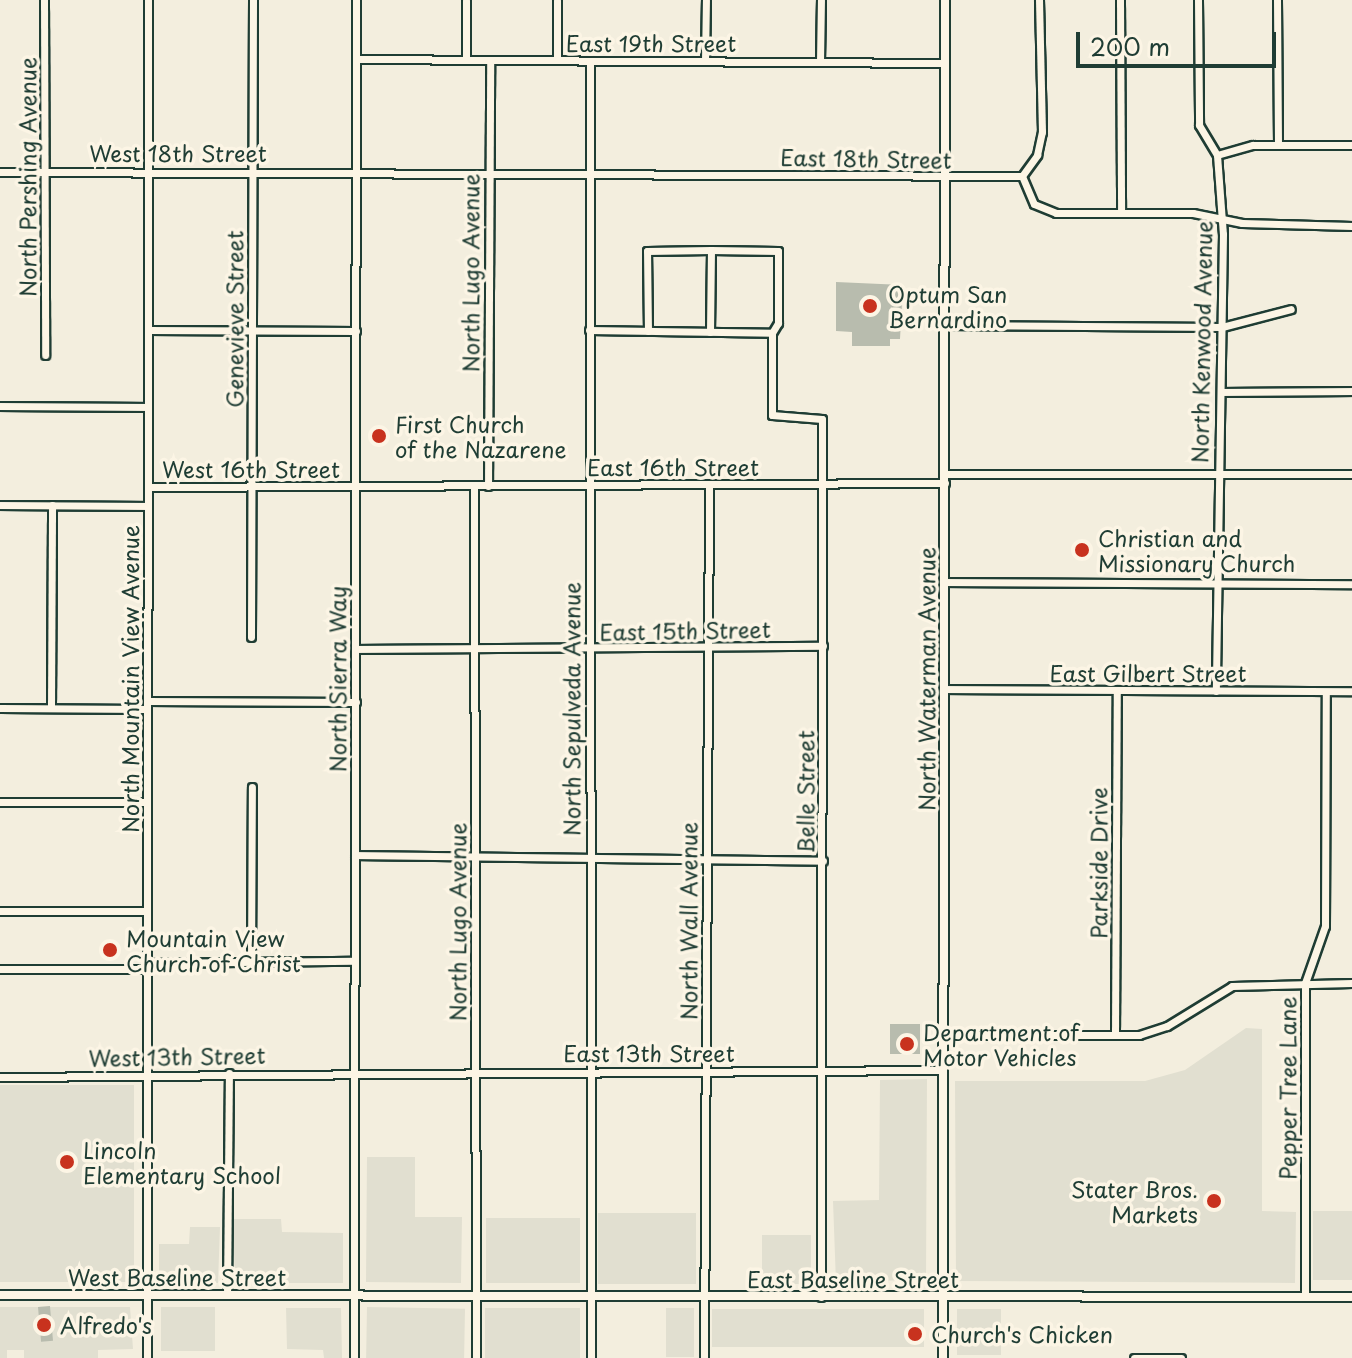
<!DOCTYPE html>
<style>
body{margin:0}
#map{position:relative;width:1352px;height:1358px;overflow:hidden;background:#f3eede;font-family:"Playpen Sans",sans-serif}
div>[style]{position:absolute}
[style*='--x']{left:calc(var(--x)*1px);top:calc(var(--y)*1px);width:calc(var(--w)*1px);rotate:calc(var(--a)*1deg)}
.built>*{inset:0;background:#e1dfd0;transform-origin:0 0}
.building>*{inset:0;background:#b8bcae;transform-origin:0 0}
.roads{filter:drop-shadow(2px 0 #1f3d34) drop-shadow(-2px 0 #1f3d34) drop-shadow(0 2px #1f3d34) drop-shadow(0 -2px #1f3d34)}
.minor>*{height:7px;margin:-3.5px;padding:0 3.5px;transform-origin:3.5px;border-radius:3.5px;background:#fcf5e5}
.major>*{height:8px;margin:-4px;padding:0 4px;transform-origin:4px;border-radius:4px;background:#fcf5e5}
.dots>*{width:22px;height:22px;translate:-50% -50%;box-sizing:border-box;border:4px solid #fcf5e5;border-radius:50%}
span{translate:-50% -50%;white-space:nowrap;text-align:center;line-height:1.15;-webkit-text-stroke:7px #fcf5e5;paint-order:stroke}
.street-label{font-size:22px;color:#1f3d34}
.poi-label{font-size:22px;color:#1f3d34}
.left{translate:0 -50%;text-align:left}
.right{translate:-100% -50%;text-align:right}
.scale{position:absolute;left:1076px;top:32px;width:200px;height:36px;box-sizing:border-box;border:4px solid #1f3d34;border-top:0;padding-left:10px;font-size:24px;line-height:28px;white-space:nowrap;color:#1f3d34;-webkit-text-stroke:6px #fcf5e5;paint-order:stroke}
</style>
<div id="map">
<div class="built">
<div style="clip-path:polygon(1246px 1028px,1262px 1029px,1262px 1211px,1296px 1212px,1295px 1283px,956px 1281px,955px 1081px,1145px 1081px,1185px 1070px)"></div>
<div style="clip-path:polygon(927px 1079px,926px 1279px,836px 1283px,833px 1201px,879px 1200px,880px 1080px)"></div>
<div style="left:0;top:1085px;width:134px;height:197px"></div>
<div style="clip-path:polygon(367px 1157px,415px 1157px,415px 1217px,462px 1217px,461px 1283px,366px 1282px)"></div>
<div style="left:1313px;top:1211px;width:39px;height:69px"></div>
<div style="left:696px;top:1213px;width:71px;height:98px;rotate:90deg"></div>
<div style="left:486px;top:1218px;width:94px;height:65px"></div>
<div style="clip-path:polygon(233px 1219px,281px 1219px,282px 1232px,343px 1233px,343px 1283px,235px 1283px)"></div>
<div style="clip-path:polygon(190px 1227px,220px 1227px,218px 1283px,159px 1280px,159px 1244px,189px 1244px)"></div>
<div style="left:762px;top:1235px;width:49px;height:49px"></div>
<div style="clip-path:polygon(0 1307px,130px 1307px,133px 1349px,98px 1350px,98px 1358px,24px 1358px,24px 1350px,7px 1350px,7px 1358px,0 1358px)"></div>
<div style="left:161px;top:1307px;width:54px;height:44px"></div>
<div style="left:367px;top:1307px;width:98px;height:51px;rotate:1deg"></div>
<div style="clip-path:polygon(286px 1308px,341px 1308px,342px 1358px,324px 1358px,323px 1350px,287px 1349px)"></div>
<div style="left:580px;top:1308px;width:50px;height:95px;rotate:90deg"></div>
<div style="left:666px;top:1308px;width:28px;height:49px"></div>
<div style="left:712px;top:1309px;width:212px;height:38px"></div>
<div style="left:957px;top:1309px;width:44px;height:46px"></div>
</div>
<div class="building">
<div style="clip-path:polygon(836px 282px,903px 285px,900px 339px,890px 339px,890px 346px,852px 346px,852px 332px,836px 331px)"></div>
<div style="left:890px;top:1024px;width:30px;height:30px"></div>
<div style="left:38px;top:1307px;width:12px;height:35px;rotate:-5deg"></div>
</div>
<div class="roads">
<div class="minor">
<div style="--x:44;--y:0;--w:355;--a:89.8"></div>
<div style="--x:1120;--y:0;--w:213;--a:89.7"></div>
<div style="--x:1198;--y:0;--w:125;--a:89.5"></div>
<div style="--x:1199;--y:125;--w:35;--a:59"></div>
<div style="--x:1217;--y:155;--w:79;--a:85.7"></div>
<div style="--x:1223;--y:234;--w:457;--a:90.9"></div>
<div style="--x:1277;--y:0;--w:144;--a:89.6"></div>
<div style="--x:357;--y:59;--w:588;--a:0.39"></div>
<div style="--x:466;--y:60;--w:60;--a:-90"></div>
<div style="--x:557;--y:60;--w:60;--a:-90"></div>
<div style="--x:590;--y:61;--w:1297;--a:89.96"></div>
<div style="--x:705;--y:61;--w:61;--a:-89.1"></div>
<div style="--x:820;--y:62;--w:62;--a:-89.1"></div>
<div style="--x:1217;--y:155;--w:37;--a:-16"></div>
<div style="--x:1253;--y:145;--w:99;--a:0"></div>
<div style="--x:0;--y:172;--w:1022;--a:0.22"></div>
<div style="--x:1022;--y:176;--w:30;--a:67"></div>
<div style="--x:1034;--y:204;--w:24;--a:22"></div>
<div style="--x:1056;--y:213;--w:137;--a:0"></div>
<div style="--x:1193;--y:213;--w:50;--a:11.5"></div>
<div style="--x:1242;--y:223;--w:110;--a:1.6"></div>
<div style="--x:1022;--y:176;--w:26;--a:-54"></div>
<div style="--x:1037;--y:155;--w:24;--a:-78"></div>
<div style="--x:1042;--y:132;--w:132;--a:-91.3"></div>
<div style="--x:711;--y:250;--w:67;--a:0.9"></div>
<div style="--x:778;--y:251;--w:72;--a:90"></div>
<div style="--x:778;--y:323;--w:12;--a:121"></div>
<div style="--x:945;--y:325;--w:277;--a:0.4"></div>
<div style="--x:1222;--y:327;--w:71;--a:-14.6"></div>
<div style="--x:148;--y:330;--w:208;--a:0.3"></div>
<div style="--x:589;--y:330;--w:183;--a:0.9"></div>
<div style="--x:648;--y:331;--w:80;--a:-90.7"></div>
<div style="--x:647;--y:251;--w:64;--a:-0.9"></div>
<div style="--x:711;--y:250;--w:82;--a:90.7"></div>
<div style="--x:772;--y:333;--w:82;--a:90"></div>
<div style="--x:772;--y:415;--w:50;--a:4.6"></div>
<div style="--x:822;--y:419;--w:878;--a:90.07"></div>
<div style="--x:1223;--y:392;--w:129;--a:-0.4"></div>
<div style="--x:0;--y:406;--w:148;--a:0.4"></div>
<div style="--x:945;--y:474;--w:407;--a:0"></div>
<div style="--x:474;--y:486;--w:872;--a:89.87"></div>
<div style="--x:488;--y:486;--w:426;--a:-89.7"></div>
<div style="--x:148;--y:487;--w:797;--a:-0.29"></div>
<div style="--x:0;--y:505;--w:148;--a:0.4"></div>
<div style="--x:944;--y:582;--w:408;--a:0.3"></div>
<div style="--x:251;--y:637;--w:637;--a:-89.82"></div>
<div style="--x:356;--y:649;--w:467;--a:-0.4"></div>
<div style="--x:944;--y:689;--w:408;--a:0.3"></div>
<div style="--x:147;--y:701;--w:209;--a:0.3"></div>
<div style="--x:0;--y:708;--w:147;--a:0.4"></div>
<div style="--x:51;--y:708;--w:203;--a:-89.7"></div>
<div style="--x:0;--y:802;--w:147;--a:0"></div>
<div style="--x:355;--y:855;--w:468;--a:0.7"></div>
<div style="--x:0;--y:911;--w:147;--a:0"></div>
<div style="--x:251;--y:962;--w:175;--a:-89.7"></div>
<div style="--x:147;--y:963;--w:208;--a:-0.6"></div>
<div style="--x:0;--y:969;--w:147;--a:0"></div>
<div style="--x:943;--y:1035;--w:196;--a:0"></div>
<div style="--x:1139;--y:1035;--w:29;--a:-18"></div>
<div style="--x:1167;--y:1026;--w:76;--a:-31.6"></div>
<div style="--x:1232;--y:986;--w:120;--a:-1.4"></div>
<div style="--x:1115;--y:1035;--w:343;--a:-89.7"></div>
<div style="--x:0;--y:1077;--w:943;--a:-0.43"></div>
<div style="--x:227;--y:1295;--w:222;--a:-89.5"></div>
<div style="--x:1305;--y:1297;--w:314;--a:-90"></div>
<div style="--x:1305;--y:983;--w:60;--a:-70.7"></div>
<div style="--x:1325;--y:926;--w:234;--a:-89.8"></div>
<div style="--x:147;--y:1358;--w:1358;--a:-89.96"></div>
<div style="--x:354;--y:1358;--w:1358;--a:-89.92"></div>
<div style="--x:704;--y:1358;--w:874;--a:-89.67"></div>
<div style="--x:1134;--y:1358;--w:47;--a:0"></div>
</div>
<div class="major">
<div style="--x:0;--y:1295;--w:1352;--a:0.08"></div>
<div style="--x:943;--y:1358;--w:1358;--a:-89.92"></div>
</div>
</div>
<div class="dots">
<div style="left:870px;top:306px;background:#c8321e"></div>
<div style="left:379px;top:436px;background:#c8321e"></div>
<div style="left:1082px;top:550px;background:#c8321e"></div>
<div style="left:110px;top:950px;background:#c8321e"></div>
<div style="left:907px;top:1044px;background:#c8321e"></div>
<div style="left:67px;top:1162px;background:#c8321e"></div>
<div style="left:1214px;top:1201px;background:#c8321e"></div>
<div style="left:44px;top:1325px;background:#c8321e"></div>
<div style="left:915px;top:1334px;background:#c8321e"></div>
</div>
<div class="street-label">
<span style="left:651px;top:43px">East 19th Street</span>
<span style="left:178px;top:153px">West 18th Street</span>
<span style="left:866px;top:158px;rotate:1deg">East 18th Street</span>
<span style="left:27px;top:177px;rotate:-90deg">North Pershing Avenue</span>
<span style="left:470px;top:273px;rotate:-90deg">North Lugo Avenue</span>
<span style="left:234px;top:319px;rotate:-90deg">Genevieve Street</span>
<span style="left:1201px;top:342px;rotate:-89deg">North Kenwood Avenue</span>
<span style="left:673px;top:467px">East 16th Street</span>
<span style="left:251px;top:469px">West 16th Street</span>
<span style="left:685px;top:630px;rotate:-1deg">East 15th Street</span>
<span style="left:1148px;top:673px">East Gilbert Street</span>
<span style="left:130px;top:679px;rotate:-90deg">North Mountain View Avenue</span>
<span style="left:337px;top:679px;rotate:-90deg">North Sierra Way</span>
<span style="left:926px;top:679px;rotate:-90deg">North Waterman Avenue</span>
<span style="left:571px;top:709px;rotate:-90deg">North Sepulveda Avenue</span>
<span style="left:805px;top:792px;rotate:-90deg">Belle Street</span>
<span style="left:1098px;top:863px;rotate:-90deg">Parkside Drive</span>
<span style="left:688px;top:921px;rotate:-90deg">North Wall Avenue</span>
<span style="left:457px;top:922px;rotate:-90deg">North Lugo Avenue</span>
<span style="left:649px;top:1053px">East 13th Street</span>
<span style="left:177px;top:1056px;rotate:-1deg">West 13th Street</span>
<span style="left:1287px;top:1088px;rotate:-90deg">Pepper Tree Lane</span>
<span style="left:177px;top:1277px">West Baseline Street</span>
<span style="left:853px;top:1279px">East Baseline Street</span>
</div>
<div class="poi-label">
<span class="left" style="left:888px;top:306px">Optum San<br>Bernardino</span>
<span class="left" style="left:395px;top:436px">First Church<br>of the Nazarene</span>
<span class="left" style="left:1098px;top:550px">Christian and<br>Missionary Church</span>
<span class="left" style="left:126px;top:950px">Mountain View<br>Church of Christ</span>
<span class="left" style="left:923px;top:1044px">Department of<br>Motor Vehicles</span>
<span class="left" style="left:83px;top:1162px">Lincoln<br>Elementary School</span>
<span class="right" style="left:1198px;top:1201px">Stater Bros.<br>Markets</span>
<span class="left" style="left:60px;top:1325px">Alfredo's</span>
<span class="left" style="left:931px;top:1334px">Church's Chicken</span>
</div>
<div class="scale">200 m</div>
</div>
